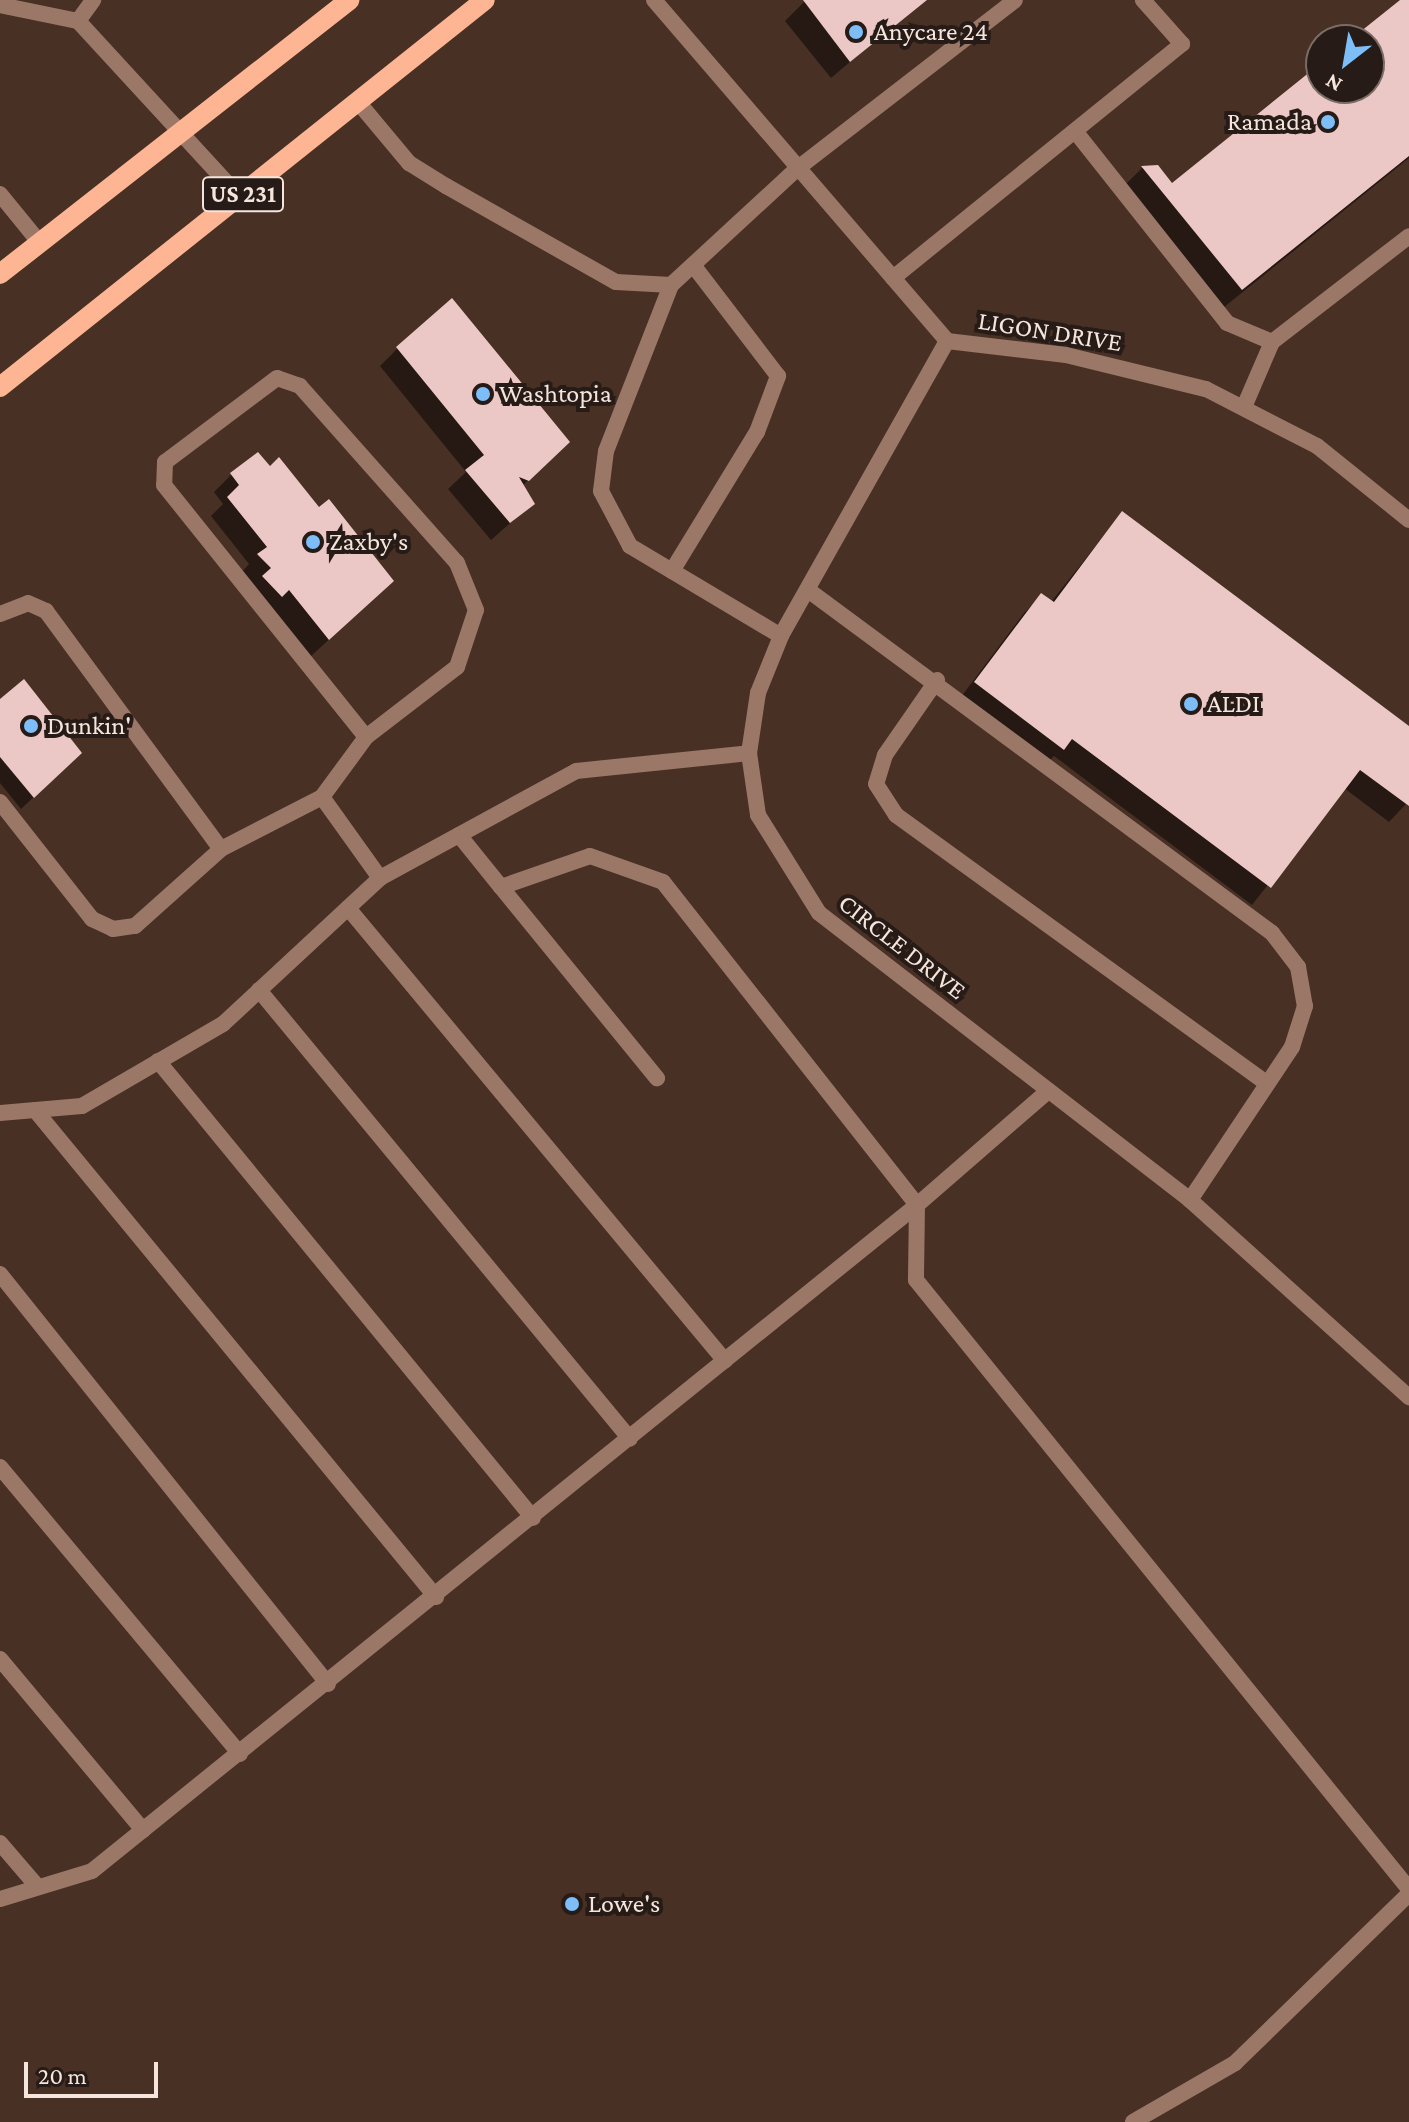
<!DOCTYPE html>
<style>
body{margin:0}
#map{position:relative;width:1409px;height:2122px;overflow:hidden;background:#483024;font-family:"Crimson Pro",serif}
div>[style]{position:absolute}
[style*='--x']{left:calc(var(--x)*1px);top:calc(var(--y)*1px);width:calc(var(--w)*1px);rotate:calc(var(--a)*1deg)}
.shadow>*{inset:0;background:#0007}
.building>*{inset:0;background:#ebc8c5}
.lane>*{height:16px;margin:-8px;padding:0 8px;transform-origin:8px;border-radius:8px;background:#9b7767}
.street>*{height:16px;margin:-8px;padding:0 8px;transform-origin:8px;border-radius:8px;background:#9b7767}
.primary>*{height:20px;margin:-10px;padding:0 10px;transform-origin:10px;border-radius:10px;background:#feb594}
.dots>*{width:22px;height:22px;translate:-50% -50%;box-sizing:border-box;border:4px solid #261b16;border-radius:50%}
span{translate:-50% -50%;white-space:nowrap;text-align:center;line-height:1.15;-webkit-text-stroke:8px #261b16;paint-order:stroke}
.shield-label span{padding:2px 6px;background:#261b16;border:2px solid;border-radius:6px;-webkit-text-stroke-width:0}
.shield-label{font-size:24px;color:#f5e5dd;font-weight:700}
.poi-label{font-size:26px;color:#f5e5dd}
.left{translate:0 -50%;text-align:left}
.right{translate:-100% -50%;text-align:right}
.street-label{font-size:26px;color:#f5e5dd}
.north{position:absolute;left:1305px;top:24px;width:80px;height:80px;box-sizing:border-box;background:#261b16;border:2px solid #796c66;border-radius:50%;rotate:211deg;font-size:22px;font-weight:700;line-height:32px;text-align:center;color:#f5e5dd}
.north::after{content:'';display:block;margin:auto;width:28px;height:36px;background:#7dbef9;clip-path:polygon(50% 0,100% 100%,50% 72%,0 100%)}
.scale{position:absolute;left:24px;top:2062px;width:134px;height:36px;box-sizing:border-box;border:4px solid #f5e5dd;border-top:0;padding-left:10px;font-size:24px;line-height:28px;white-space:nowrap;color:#f5e5dd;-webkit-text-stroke:6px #261b16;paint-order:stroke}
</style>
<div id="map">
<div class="shadow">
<div style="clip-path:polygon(806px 0,921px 0,922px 1px,831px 78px,785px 21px)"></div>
<div style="clip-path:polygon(1403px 0,1409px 0,1409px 158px,1218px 312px,1120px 190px,1142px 168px,1157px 167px,1172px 185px,1321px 66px,1321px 88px,1369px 88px,1369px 40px,1353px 40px)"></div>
<div style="clip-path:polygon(398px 348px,568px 442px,522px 486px,533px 503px,491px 540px,448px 489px,466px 472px,380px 366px)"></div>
<div style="clip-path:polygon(231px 475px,374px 599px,311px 656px,241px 573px,249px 564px,211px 516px,223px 504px,214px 492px)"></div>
<div style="clip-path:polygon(1122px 513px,1409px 729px,1406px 804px,1389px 822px,1344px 788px,1252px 905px,1054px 756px,1044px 766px,958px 701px,1024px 613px,1042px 596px,1051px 602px)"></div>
<div style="clip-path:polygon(0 701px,68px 765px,21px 809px,0 783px)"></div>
</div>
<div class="building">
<div style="clip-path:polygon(803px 0,927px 0,850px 62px)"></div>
<div style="clip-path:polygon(1400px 0,1409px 0,1409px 156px,1242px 290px,1141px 166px,1158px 165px,1172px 183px,1321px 63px,1321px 88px,1369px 88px,1369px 40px,1350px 40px)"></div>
<div style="clip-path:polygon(452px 298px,570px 442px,529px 481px,519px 477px,535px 504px,510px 523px,465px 470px,484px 455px,396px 347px)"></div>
<div style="clip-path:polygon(258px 452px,270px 466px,279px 457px,319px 507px,329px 499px,394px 581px,329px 640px,289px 590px,282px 597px,262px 576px,271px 568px,257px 554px,267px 547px,227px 497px,239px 485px,230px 473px)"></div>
<div style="clip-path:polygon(1122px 511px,1409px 726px,1409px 806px,1360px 770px,1271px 888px,1072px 739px,1064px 750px,974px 682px,1041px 593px,1054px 602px)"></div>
<div style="clip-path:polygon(24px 679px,82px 753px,34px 798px,0 757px,0 699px)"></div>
</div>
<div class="lane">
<div style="--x:0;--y:5;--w:80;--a:11.6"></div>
<div style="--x:78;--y:21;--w:239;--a:47.4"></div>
<div style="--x:78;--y:21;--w:26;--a:-54"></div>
<div style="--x:358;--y:102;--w:80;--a:50.1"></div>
<div style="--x:409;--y:163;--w:44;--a:31.9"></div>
<div style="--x:446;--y:186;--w:195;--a:29.5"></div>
<div style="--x:616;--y:282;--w:55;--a:3.1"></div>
<div style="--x:1075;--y:131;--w:245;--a:51.6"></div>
<div style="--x:1227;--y:323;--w:49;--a:22.9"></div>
<div style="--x:0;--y:194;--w:63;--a:50.8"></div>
<div style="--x:893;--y:278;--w:372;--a:-39"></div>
<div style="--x:1182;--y:44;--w:59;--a:-131.6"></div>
<div style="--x:1244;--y:407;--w:71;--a:-66.7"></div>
<div style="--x:1272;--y:342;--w:173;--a:-37.7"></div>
<div style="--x:672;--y:571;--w:163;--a:-58.6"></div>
<div style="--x:757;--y:432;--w:60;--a:-69.4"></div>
<div style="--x:778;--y:376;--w:140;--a:-127.4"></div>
<div style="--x:808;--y:590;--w:577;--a:36.47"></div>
<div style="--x:1272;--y:933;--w:43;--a:52.6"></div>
<div style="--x:1298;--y:967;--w:40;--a:80"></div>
<div style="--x:1305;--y:1006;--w:43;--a:107.6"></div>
<div style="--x:1292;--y:1047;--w:184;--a:123.7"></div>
<div style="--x:0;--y:614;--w:30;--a:-21"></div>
<div style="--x:28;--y:603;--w:20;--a:24"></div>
<div style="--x:46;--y:611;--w:295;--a:53.7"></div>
<div style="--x:781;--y:636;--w:176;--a:-149.2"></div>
<div style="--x:630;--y:546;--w:62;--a:-117.8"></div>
<div style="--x:601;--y:491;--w:40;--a:-82.9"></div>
<div style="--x:606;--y:451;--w:178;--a:-68.6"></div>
<div style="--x:671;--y:285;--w:173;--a:-42.7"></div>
<div style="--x:798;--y:168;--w:274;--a:-37.7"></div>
<div style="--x:937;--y:680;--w:91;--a:124.7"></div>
<div style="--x:885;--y:755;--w:30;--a:107"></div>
<div style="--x:876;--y:784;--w:37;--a:57"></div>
<div style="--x:896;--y:815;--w:458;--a:35.9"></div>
<div style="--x:322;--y:797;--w:74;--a:-53.7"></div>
<div style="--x:366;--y:737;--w:115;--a:-37.6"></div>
<div style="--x:457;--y:667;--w:60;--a:-71.6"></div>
<div style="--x:476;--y:610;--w:51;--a:-112"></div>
<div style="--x:457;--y:563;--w:237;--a:-131.6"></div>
<div style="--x:300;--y:386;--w:24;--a:-161"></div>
<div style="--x:277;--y:378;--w:140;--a:143.1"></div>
<div style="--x:165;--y:462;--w:23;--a:92"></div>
<div style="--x:164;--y:485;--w:323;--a:51.3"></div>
<div style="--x:0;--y:802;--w:149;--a:51.8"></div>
<div style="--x:92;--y:919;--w:23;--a:25"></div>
<div style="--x:113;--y:929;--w:22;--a:-8"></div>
<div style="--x:135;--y:926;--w:115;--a:-41.8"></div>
<div style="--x:221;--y:849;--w:114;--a:-27.2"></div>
<div style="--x:322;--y:797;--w:100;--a:54.4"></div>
<div style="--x:459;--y:835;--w:67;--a:51.1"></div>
<div style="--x:501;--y:887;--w:94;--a:-19.2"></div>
<div style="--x:590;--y:856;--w:77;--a:19.6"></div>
<div style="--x:663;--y:882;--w:411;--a:51.8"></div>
<div style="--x:917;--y:1205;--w:174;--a:-41"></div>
<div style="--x:501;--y:887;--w:247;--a:50.8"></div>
<div style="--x:348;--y:908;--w:589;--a:50.23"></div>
<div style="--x:259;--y:990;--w:582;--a:50.43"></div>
<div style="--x:158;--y:1061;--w:591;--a:50.63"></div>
<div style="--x:35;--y:1110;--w:631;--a:50.53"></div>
<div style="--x:0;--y:1113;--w:82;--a:-4.9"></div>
<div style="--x:82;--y:1106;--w:163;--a:-30.2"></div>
<div style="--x:223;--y:1024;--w:214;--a:-42.9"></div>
<div style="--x:380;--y:878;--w:223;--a:-28.6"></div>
<div style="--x:576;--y:771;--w:174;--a:-5.9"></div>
<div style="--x:917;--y:1205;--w:75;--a:90.8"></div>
<div style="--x:916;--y:1280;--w:784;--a:51.01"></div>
<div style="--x:0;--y:1274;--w:525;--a:51.34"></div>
<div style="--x:0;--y:1467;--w:374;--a:50.1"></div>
<div style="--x:0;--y:1659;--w:223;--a:50.1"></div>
<div style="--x:0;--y:1843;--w:57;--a:49.3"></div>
<div style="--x:0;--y:1899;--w:96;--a:-16.9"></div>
<div style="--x:92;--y:1871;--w:1060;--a:-38.91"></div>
<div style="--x:1133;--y:2122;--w:118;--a:-30"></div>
<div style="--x:1235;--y:2063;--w:243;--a:-44.2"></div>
</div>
<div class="street">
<div style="--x:654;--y:0;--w:450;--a:49.3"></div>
<div style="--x:947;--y:341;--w:120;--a:6.7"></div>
<div style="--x:1066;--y:355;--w:144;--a:13.7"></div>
<div style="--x:1206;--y:389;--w:125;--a:27.2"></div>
<div style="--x:1317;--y:446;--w:118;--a:38.8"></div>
<div style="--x:947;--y:341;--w:338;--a:119.4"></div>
<div style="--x:781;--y:636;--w:61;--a:112"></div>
<div style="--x:758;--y:693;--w:61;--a:98.5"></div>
<div style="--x:749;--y:753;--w:63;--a:81.7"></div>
<div style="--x:758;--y:815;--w:115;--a:58.1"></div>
<div style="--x:819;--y:913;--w:469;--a:37.7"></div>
<div style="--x:1190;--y:1200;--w:295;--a:42"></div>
</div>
<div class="primary">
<div style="--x:0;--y:274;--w:444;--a:-38.1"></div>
<div style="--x:0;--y:387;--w:620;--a:-38.59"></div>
</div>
<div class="dots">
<div style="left:856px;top:32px;background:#7dbef9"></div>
<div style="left:1328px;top:122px;background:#7dbef9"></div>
<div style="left:483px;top:394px;background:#7dbef9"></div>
<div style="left:313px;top:542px;background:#7dbef9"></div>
<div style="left:1191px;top:704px;background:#7dbef9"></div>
<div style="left:31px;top:726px;background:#7dbef9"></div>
<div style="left:572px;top:1904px;background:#7dbef9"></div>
</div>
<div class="shield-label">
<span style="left:243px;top:194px">US 231</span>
</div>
<div class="poi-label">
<span class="left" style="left:874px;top:32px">Anycare 24</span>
<span class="right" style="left:1312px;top:122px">Ramada</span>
<span class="left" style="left:499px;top:394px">Washtopia</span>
<span class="left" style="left:329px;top:542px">Zaxby's</span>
<span class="left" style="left:1207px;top:704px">ALDI</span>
<span class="left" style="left:47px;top:726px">Dunkin'</span>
<span class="left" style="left:588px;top:1904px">Lowe's</span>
</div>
<div class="street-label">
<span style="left:1050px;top:332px;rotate:9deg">LIGON DRIVE</span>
<span style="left:902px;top:947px;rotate:38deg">CIRCLE DRIVE</span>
</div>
<div class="north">N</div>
<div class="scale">20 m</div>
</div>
